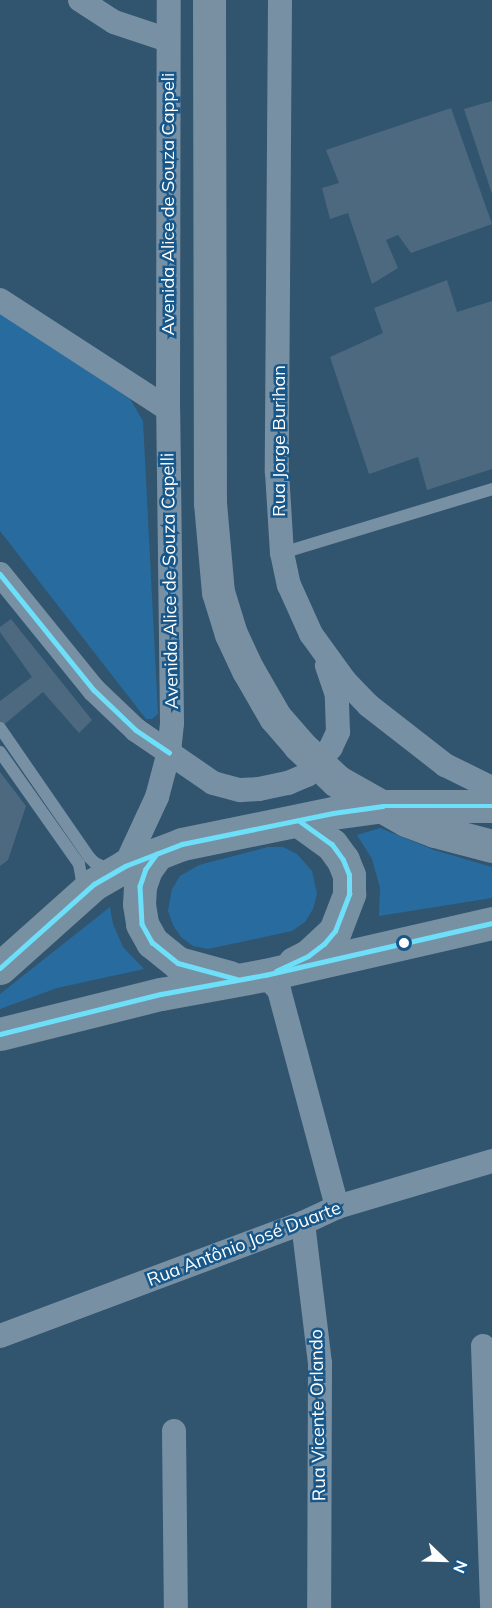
<!DOCTYPE html>
<meta charset="utf-8">
<style>
body{margin:0}
#map{position:relative;width:492px;height:1608px;overflow:hidden;background:#31546f;font-family:Mulish,sans-serif}
div>[style]{position:absolute}
[style*='--x']{left:calc(var(--x)*1px);top:calc(var(--y)*1px);width:calc(var(--w)*1px);rotate:calc(var(--a)*1deg)}
.green>*{inset:0;background:#286c9f}
.building>*{inset:0;background:#4d6980}
.lane>*{height:12px;margin:-6px;padding:0 6px;transform-origin:6px;border-radius:6px;background:#7890a4}
.street>*{height:24px;margin:-12px;padding:0 12px;transform-origin:12px;border-radius:12px;background:#7890a4}
.primary>*{height:33px;margin:-16.5px;padding:0 16.5px;transform-origin:16.5px;border-radius:16.5px;background:#7790a2}
.highway>*{height:33px;margin:-16.5px;padding:0 16.5px;transform-origin:16.5px;border-radius:16.5px;background:#7990a3}
.bus-1>*{height:4.5px;margin:-2.25px;padding:0 2.25px;transform-origin:2.25px;border-radius:2.25px;background:#6ddff8}
.dots>*{width:16px;height:16px;translate:-50% -50%;box-sizing:border-box;border:3px solid #175789;border-radius:50%}
span{translate:-50% -50%;white-space:nowrap;text-align:center;line-height:1.15;-webkit-text-stroke:5px #175789;paint-order:stroke}
.street-label{font-size:18px;color:#fff}
.north{position:absolute;left:414px;top:1530px;width:60px;height:60px;-webkit-text-stroke:4px #175789;paint-order:stroke;rotate:113deg;font-size:16px;font-weight:700;line-height:24px;text-align:center;color:#fff}
.north::after{content:'';display:block;margin:auto;width:21px;height:27px;background:#fff;clip-path:polygon(50% 0,100% 100%,50% 72%,0 100%)}
</style>
<div id="map">
<div class="green">
<div style="clip-path:polygon(0 312px,130px 399px,143px 421px,158px 714px,152px 719px,146px 719px,0 531px)"></div>
<div style="clip-path:polygon(380px 828px,434px 850px,492px 867px,492px 898px,379px 916px,380px 888px,372px 859px,357px 835px)"></div>
<div style="clip-path:polygon(268px 847px,283px 847px,297px 854px,312px 871px,317px 894px,313px 909px,305px 922px,292px 931px,208px 949px,193px 946px,181px 937px,173px 925px,168px 911px,172px 889px,180px 876px,199px 865px)"></div>
<div style="clip-path:polygon(110px 907px,113px 924px,123px 947px,144px 969px,57px 988px,0 1009px,0 994px)"></div>
</div>
<div class="building">
<div style="clip-path:polygon(492px 101px,492px 194px,464px 109px)"></div>
<div style="clip-path:polygon(451px 108px,492px 224px,411px 253px,398px 235px,386px 240px,398px 268px,372px 284px,348px 213px,330px 219px,322px 188px,339px 183px,326px 150px)"></div>
<div style="clip-path:polygon(447px 280px,457px 312px,492px 301px,492px 469px,427px 490px,418px 457px,369px 474px,330px 357px,383px 333px,374px 308px)"></div>
<div style="clip-path:polygon(11px 619px,92px 720px,79px 733px,43px 692px,0 728px,0 701px,32px 677px,0 632px,0 627px)"></div>
<div style="clip-path:polygon(0 772px,26px 806px,8px 860px,0 866px)"></div>
</div>
<div class="lane">
<div style="--x:282;--y:553;--w:220;--a:-16.9"></div>
<div style="--x:0;--y:728;--w:157;--a:55.4"></div>
<div style="--x:89;--y:857;--w:8;--a:45"></div>
<div style="--x:95;--y:863;--w:17;--a:25"></div>
<div style="--x:0;--y:752;--w:137;--a:54.8"></div>
<div style="--x:79;--y:864;--w:23;--a:80"></div>
</div>
<div class="street">
<div style="--x:80;--y:0;--w:40;--a:32.9"></div>
<div style="--x:114;--y:22;--w:57;--a:18.4"></div>
<div style="--x:280;--y:0;--w:472;--a:90.4"></div>
<div style="--x:277;--y:472;--w:81;--a:86.5"></div>
<div style="--x:282;--y:553;--w:33;--a:78"></div>
<div style="--x:289;--y:585;--w:54;--a:65.8"></div>
<div style="--x:311;--y:634;--w:58;--a:54.1"></div>
<div style="--x:345;--y:681;--w:33;--a:46"></div>
<div style="--x:368;--y:705;--w:98;--a:37.9"></div>
<div style="--x:445;--y:765;--w:52;--a:26.1"></div>
<div style="--x:0;--y:300;--w:200;--a:33"></div>
<div style="--x:0;--y:574;--w:149;--a:51"></div>
<div style="--x:94;--y:690;--w:58;--a:43.6"></div>
<div style="--x:136;--y:730;--w:93;--a:34.5"></div>
<div style="--x:213;--y:783;--w:28;--a:15"></div>
<div style="--x:240;--y:790;--w:19;--a:-3"></div>
<div style="--x:259;--y:789;--w:30;--a:-12"></div>
<div style="--x:288;--y:783;--w:21;--a:-23"></div>
<div style="--x:307;--y:775;--w:37;--a:-49"></div>
<div style="--x:331;--y:747;--w:17;--a:-65"></div>
<div style="--x:338;--y:732;--w:37;--a:-92"></div>
<div style="--x:337;--y:695;--w:31;--a:-109"></div>
<div style="--x:125;--y:866;--w:76;--a:-65.1"></div>
<div style="--x:157;--y:797;--w:47;--a:-75.1"></div>
<div style="--x:169;--y:752;--w:29;--a:-84"></div>
<div style="--x:172;--y:723;--w:314;--a:-90.7"></div>
<div style="--x:168;--y:409;--w:409;--a:-89.9"></div>
<div style="--x:265;--y:975;--w:21;--a:47"></div>
<div style="--x:279;--y:990;--w:225;--a:75"></div>
<div style="--x:303;--y:1223;--w:141;--a:83.1"></div>
<div style="--x:320;--y:1363;--w:245;--a:90.2"></div>
<div style="--x:0;--y:1336;--w:323;--a:-20.5"></div>
<div style="--x:303;--y:1223;--w:38;--a:-25"></div>
<div style="--x:337;--y:1207;--w:162;--a:-16.5"></div>
<div style="--x:483;--y:1346;--w:262;--a:88"></div>
<div style="--x:174;--y:1431;--w:177;--a:89.4"></div>
</div>
<div class="primary">
<div style="--x:157;--y:854;--w:19;--a:126"></div>
<div style="--x:146;--y:869;--w:18;--a:109"></div>
<div style="--x:140;--y:886;--w:18;--a:93"></div>
<div style="--x:139;--y:904;--w:20;--a:81"></div>
<div style="--x:142;--y:924;--w:21;--a:61"></div>
<div style="--x:152;--y:942;--w:33;--a:39"></div>
<div style="--x:178;--y:963;--w:54;--a:15.1"></div>
<div style="--x:294;--y:963;--w:16;--a:-27"></div>
<div style="--x:308;--y:956;--w:37;--a:-43"></div>
<div style="--x:335;--y:931;--w:40;--a:-69"></div>
<div style="--x:349;--y:894;--w:19;--a:-90"></div>
<div style="--x:349;--y:875;--w:16;--a:-112"></div>
<div style="--x:343;--y:860;--w:19;--a:-126"></div>
<div style="--x:332;--y:845;--w:41;--a:-144"></div>
<div style="--x:0;--y:968;--w:126;--a:-41.8"></div>
<div style="--x:94;--y:884;--w:36;--a:-30"></div>
<div style="--x:125;--y:866;--w:61;--a:-21.1"></div>
<div style="--x:182;--y:844;--w:154;--a:-11.6"></div>
<div style="--x:333;--y:813;--w:50;--a:-8"></div>
<div style="--x:383;--y:806;--w:109;--a:0"></div>
<div style="--x:0;--y:1034;--w:166;--a:-14"></div>
<div style="--x:161;--y:994;--w:106;--a:-10.4"></div>
<div style="--x:265;--y:975;--w:233;--a:-12.9"></div>
</div>
<div class="highway">
<div style="--x:209;--y:0;--w:503;--a:89.89"></div>
<div style="--x:210;--y:503;--w:89;--a:84.9"></div>
<div style="--x:218;--y:592;--w:44;--a:72.8"></div>
<div style="--x:231;--y:634;--w:40;--a:65"></div>
<div style="--x:248;--y:670;--w:54;--a:60.1"></div>
<div style="--x:275;--y:717;--w:37;--a:49"></div>
<div style="--x:299;--y:745;--w:52;--a:43.5"></div>
<div style="--x:337;--y:781;--w:79;--a:29.5"></div>
<div style="--x:406;--y:820;--w:31;--a:21"></div>
<div style="--x:435;--y:831;--w:59;--a:14.7"></div>
</div>
<div class="bus-1">
<div style="--x:0;--y:574;--w:149;--a:51"></div>
<div style="--x:94;--y:690;--w:58;--a:43.6"></div>
<div style="--x:136;--y:730;--w:40;--a:34"></div>
<div style="--x:157;--y:854;--w:19;--a:126"></div>
<div style="--x:146;--y:869;--w:18;--a:109"></div>
<div style="--x:140;--y:886;--w:38;--a:87"></div>
<div style="--x:142;--y:924;--w:21;--a:61"></div>
<div style="--x:152;--y:942;--w:33;--a:39"></div>
<div style="--x:178;--y:963;--w:61;--a:15.2"></div>
<div style="--x:0;--y:968;--w:126;--a:-41.8"></div>
<div style="--x:94;--y:884;--w:36;--a:-30"></div>
<div style="--x:125;--y:866;--w:61;--a:-21.1"></div>
<div style="--x:182;--y:844;--w:154;--a:-11.6"></div>
<div style="--x:333;--y:813;--w:50;--a:-8"></div>
<div style="--x:383;--y:806;--w:109;--a:0"></div>
<div style="--x:276;--y:971;--w:35;--a:-25"></div>
<div style="--x:308;--y:956;--w:20;--a:-37"></div>
<div style="--x:324;--y:944;--w:17;--a:-50"></div>
<div style="--x:335;--y:931;--w:40;--a:-69"></div>
<div style="--x:349;--y:894;--w:19;--a:-90"></div>
<div style="--x:349;--y:875;--w:16;--a:-112"></div>
<div style="--x:343;--y:860;--w:19;--a:-126"></div>
<div style="--x:332;--y:845;--w:41;--a:-144"></div>
<div style="--x:0;--y:1034;--w:166;--a:-14"></div>
<div style="--x:161;--y:994;--w:106;--a:-10.4"></div>
<div style="--x:265;--y:975;--w:233;--a:-12.9"></div>
</div>
<div class="dots">
<div style="left:404px;top:943px;background:#fff"></div>
</div>
<div class="street-label">
<span style="left:168px;top:204px;rotate:-90deg">Avenida Alice de Souza Cappeli</span>
<span style="left:279px;top:441px;rotate:-90deg">Rua Jorge Burihan</span>
<span style="left:170px;top:581px;rotate:-91deg">Avenida Alice de Souza Capelli</span>
<span style="left:244px;top:1244px;rotate:-21deg">Rua Antônio José Duarte</span>
<span style="left:318px;top:1415px;rotate:-91deg">Rua Vicente Orlando</span>
</div>
<div class="north">N</div>
</div>
